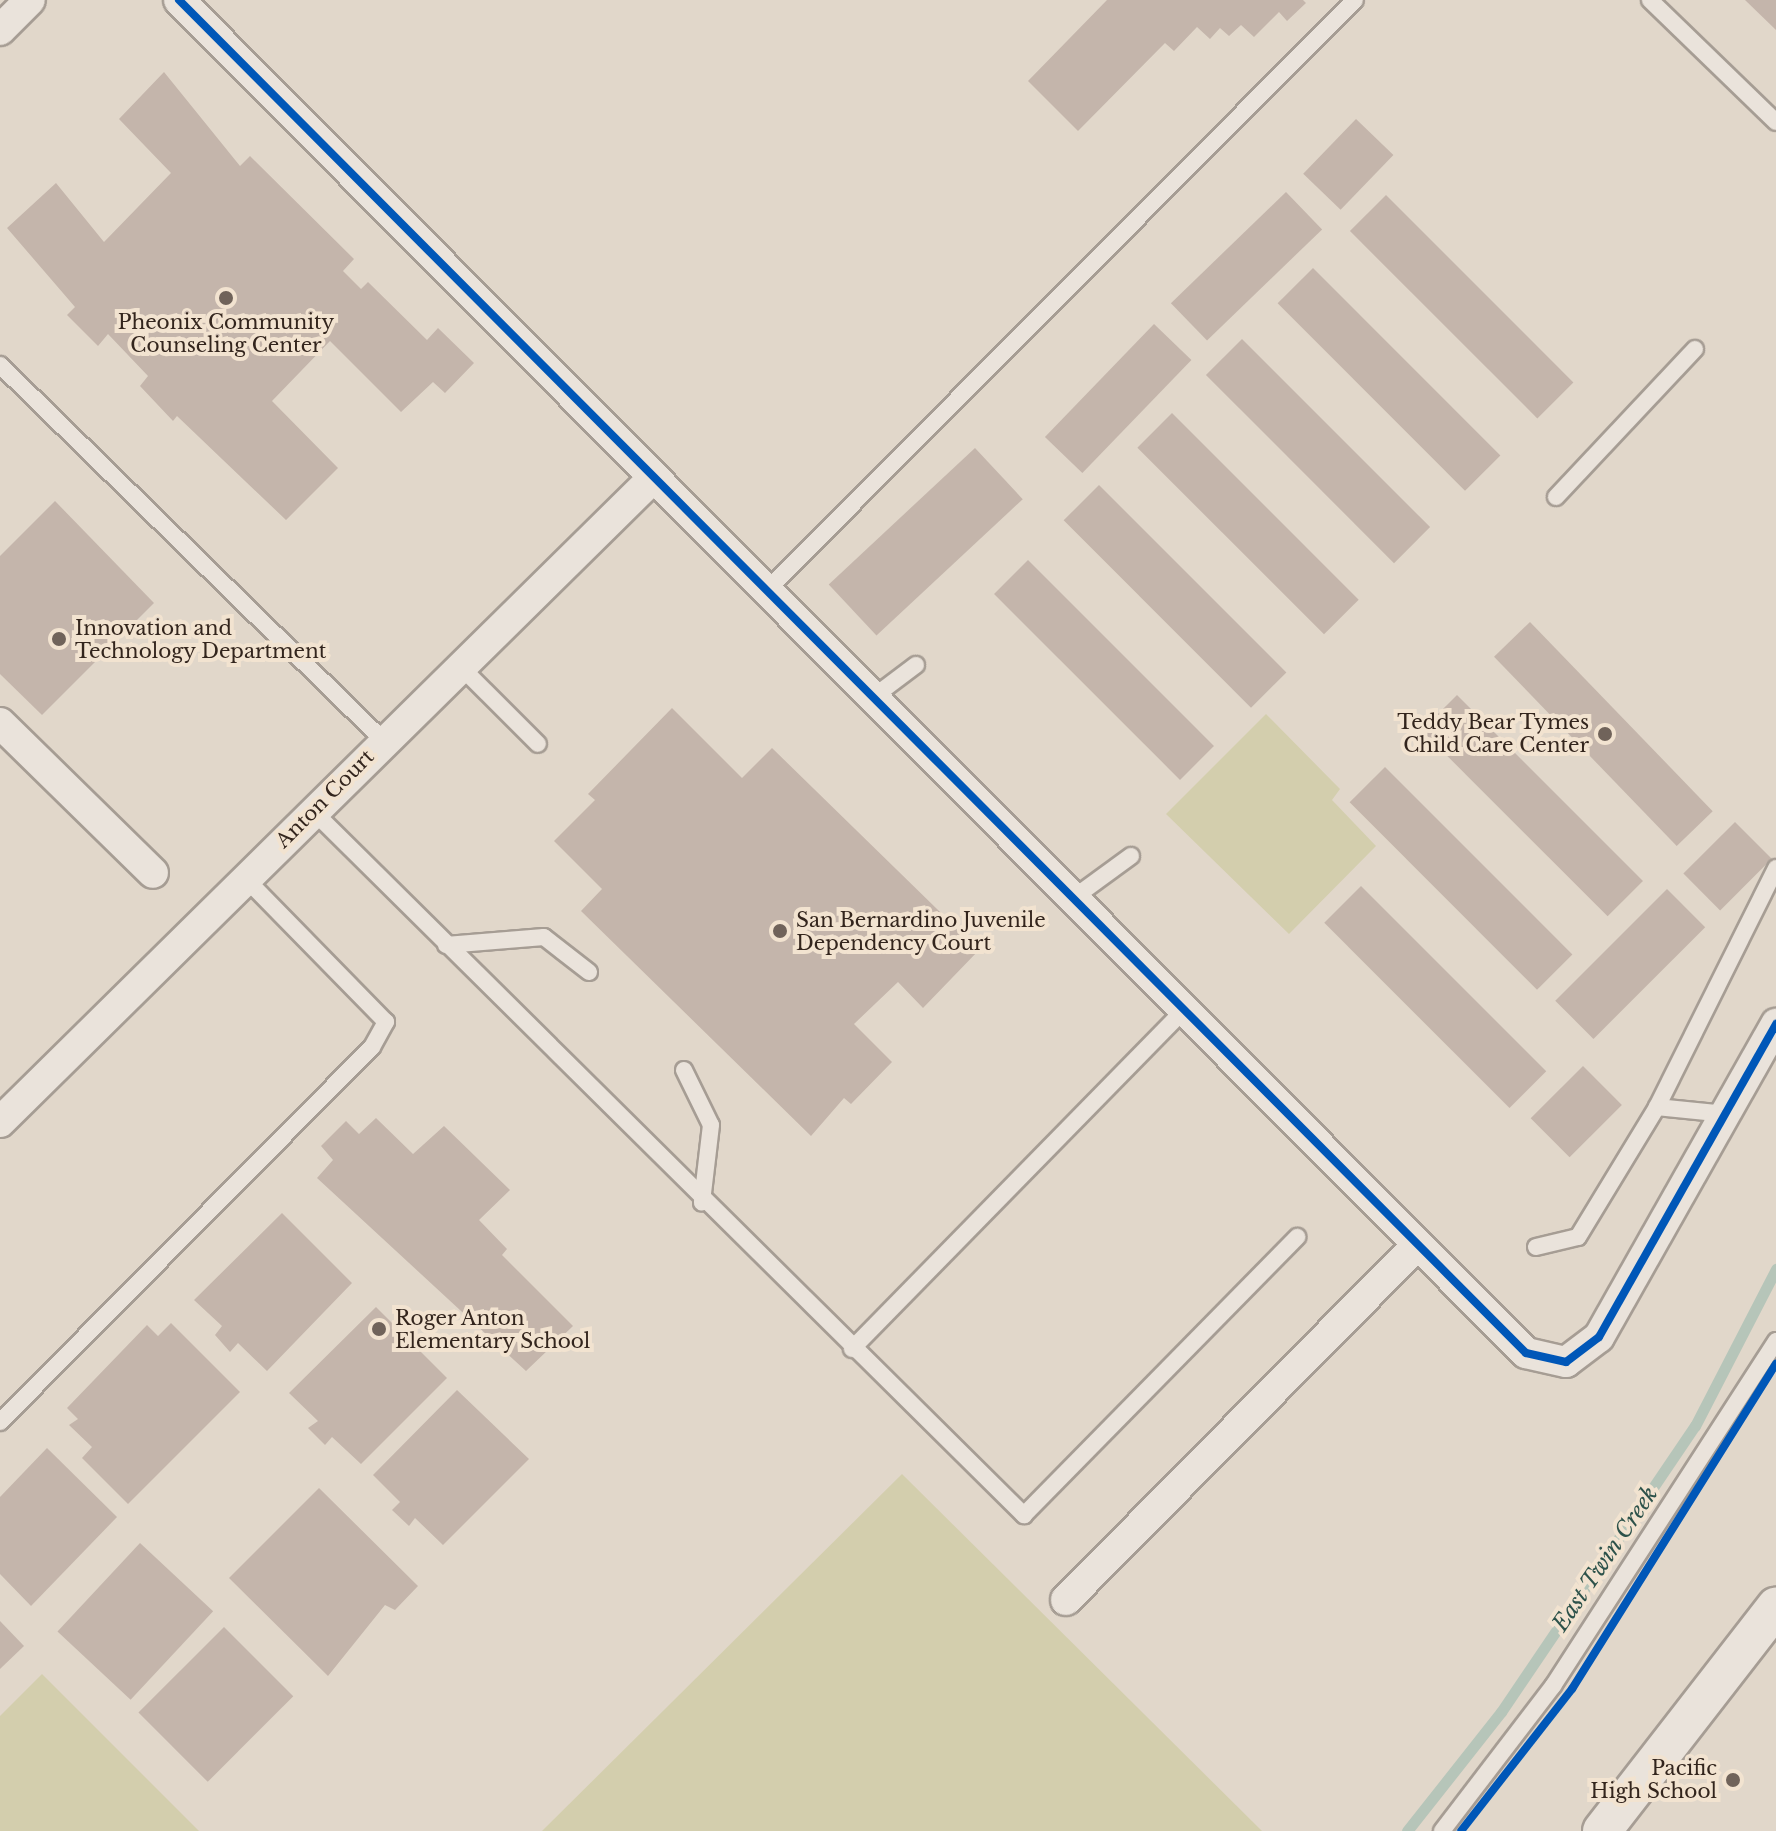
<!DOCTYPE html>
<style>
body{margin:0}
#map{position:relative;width:1776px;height:1831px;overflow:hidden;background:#e1d7ca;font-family:"Libre Baskerville",serif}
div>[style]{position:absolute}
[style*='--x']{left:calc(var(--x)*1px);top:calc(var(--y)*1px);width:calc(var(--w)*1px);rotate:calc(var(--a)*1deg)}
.green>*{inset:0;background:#d3cead}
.stream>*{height:11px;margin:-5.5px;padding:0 5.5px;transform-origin:5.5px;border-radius:5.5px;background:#b6c5b9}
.building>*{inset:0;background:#c4b5ab;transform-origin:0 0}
.roads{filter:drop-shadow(2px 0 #a69d94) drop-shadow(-2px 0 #a69d94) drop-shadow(0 2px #a69d94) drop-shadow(0 -2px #a69d94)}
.service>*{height:16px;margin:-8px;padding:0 8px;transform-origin:8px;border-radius:8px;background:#eae3db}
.minor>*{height:30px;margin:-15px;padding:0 15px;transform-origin:15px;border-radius:15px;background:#eae3db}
.tertiary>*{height:38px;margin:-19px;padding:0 19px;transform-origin:19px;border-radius:19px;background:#eae3db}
.cycleway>*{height:8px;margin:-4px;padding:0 4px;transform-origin:4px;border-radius:4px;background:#0057b8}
.dots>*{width:22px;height:22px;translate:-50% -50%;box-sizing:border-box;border:4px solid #f2e3d0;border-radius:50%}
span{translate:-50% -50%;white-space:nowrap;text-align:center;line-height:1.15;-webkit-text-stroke:8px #f2e3d0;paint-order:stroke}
.poi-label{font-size:20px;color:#33251d}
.left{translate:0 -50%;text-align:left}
.right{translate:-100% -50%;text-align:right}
.street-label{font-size:20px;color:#33251d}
.water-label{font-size:22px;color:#2d524a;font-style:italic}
</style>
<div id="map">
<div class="green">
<div style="clip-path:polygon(1266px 714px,1340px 789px,1332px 800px,1376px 846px,1289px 934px,1166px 814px)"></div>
<div style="clip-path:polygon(902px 1474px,1262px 1831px,542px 1831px)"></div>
<div style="clip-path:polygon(42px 1674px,199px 1831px,0 1831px,0 1716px)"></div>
</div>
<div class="stream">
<div style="--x:1407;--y:1831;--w:152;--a:-51.7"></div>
<div style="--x:1501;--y:1712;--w:346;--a:-55.9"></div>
<div style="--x:1695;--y:1426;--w:177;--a:-62.7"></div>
</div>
<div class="building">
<div style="clip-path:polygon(1107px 0,1303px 0,1306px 3px,1287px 21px,1279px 12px,1254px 37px,1241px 25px,1229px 36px,1220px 28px,1210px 39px,1197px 27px,1174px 51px,1165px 43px,1078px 131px,1028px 81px)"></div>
<div style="clip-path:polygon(1745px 0,1776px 0,1776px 30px)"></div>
<div style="clip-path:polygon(164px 72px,240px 166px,250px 156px,354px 259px,343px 271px,361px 289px,368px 282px,427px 340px,438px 328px,474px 363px,445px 393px,433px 382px,401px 412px,330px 341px,272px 401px,338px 468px,286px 520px,177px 416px,173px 421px,140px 386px,148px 376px,108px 334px,98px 346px,67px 315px,75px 307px,7px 228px,56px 183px,104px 242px,171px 173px,119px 119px)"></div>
<div style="left:1356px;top:119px;width:52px;height:76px;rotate:44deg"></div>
<div style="left:1286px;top:192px;width:52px;height:160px;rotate:46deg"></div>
<div style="left:1386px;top:195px;width:265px;height:51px;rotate:45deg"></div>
<div style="left:1313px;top:268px;width:265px;height:50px;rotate:45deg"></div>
<div style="left:1154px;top:324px;width:52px;height:157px;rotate:44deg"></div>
<div style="left:1242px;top:339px;width:266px;height:51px;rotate:45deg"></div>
<div style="left:1172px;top:413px;width:264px;height:49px;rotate:45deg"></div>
<div style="left:975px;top:448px;width:70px;height:200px;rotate:47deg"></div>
<div style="left:1099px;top:485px;width:265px;height:50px;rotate:45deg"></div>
<div style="clip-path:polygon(55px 501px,154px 603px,42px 715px,0 674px,0 556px)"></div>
<div style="left:1028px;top:560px;width:263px;height:48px;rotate:45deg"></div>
<div style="left:1530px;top:622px;width:263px;height:50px;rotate:46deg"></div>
<div style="left:1457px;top:695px;width:263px;height:50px;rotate:45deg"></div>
<div style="clip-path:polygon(672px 708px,742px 778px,772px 748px,979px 950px,923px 1008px,898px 982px,854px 1024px,892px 1062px,851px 1104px,844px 1098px,811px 1136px,581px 911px,602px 889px,554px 841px,595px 800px,588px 794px)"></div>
<div style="left:1385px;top:767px;width:265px;height:50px;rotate:45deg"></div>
<div style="left:1735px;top:822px;width:52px;height:73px;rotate:45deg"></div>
<div style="left:1361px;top:886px;width:262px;height:52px;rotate:45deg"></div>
<div style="left:1667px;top:889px;width:54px;height:158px;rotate:45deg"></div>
<div style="left:1583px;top:1066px;width:55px;height:74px;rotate:45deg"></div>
<div style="clip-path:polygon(376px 1118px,413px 1154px,444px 1126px,510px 1190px,479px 1220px,507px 1249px,502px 1255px,573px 1326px,526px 1371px,317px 1178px,333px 1160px,321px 1146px,346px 1121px,359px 1134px)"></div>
<div style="clip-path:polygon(282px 1213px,352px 1283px,267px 1371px,238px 1343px,230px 1352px,215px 1335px,222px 1326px,194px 1300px)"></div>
<div style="clip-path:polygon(376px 1307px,447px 1378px,361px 1464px,332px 1437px,325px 1445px,308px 1428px,318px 1421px,289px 1393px)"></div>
<div style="clip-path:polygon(171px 1323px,240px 1392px,128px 1504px,82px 1458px,92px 1447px,69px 1425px,78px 1419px,67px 1408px,147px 1325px,158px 1336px)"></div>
<div style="clip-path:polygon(457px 1390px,529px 1459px,443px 1545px,415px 1518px,409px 1526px,392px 1510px,400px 1502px,373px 1475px)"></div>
<div style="clip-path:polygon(47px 1448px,117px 1517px,31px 1606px,0 1574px,0 1497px)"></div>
<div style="clip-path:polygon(319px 1488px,418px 1586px,395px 1610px,385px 1605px,328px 1676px,229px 1578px)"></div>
<div style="left:140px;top:1543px;width:100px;height:121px;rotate:43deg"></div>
<div style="clip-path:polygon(0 1621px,24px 1646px,0 1669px)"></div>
<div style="left:224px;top:1627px;width:98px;height:121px;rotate:45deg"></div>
</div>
<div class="roads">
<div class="service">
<div style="--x:1650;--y:0;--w:175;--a:44.1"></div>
<div style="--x:0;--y:365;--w:537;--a:44.4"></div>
<div style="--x:1556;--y:497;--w:203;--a:-46.8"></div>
<div style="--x:766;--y:591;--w:834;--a:-45.1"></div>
<div style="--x:460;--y:666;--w:110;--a:45"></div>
<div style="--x:872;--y:698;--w:55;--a:-36.9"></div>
<div style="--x:313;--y:811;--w:1001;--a:44.72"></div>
<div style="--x:1024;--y:1515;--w:390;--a:-45.5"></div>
<div style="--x:1072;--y:899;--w:73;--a:-36.1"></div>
<div style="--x:446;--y:945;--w:98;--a:-4.7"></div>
<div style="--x:544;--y:937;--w:57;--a:37.9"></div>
<div style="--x:684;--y:1070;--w:61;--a:63.9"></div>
<div style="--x:711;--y:1125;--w:78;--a:96.7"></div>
<div style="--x:1657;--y:1107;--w:69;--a:5.8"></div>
<div style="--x:1536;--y:1247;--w:43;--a:-13.4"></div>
<div style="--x:1578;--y:1237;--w:152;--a:-58.7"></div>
<div style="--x:1657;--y:1107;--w:267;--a:-63.5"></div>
<div style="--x:852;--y:1349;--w:473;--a:-45.6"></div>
<div style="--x:0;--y:1422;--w:528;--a:-45.23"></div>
<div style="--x:372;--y:1047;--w:29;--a:-61"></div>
<div style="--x:386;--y:1022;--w:202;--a:-134.4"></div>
<div style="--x:1442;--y:1831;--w:183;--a:-52.6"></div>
<div style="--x:1553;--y:1686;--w:411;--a:-57.1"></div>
</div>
<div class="minor">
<div style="--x:179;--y:0;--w:1909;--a:45.13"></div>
<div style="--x:1526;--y:1353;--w:41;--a:12.7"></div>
<div style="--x:1566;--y:1362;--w:41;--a:-37.1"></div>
<div style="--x:1599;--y:1337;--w:360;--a:-60.5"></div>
<div style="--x:0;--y:30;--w:42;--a:-45"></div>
<div style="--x:0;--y:723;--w:214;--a:44.4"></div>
<div style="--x:0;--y:1122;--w:917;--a:-44.6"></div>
<div style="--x:1066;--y:1600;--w:498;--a:-45.3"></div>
</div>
<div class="tertiary">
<div style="--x:1602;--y:1831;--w:284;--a:-52.2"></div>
</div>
</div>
<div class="cycleway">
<div style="--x:179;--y:0;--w:1909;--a:45.13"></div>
<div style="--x:1526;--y:1353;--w:41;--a:12.7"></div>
<div style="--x:1566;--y:1362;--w:41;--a:-37.1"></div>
<div style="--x:1599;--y:1337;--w:360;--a:-60.5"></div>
<div style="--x:1461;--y:1831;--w:180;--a:-52"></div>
<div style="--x:1572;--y:1689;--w:384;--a:-57.9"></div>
</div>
<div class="dots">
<div style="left:226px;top:298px;background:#70635a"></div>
<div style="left:59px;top:639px;background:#70635a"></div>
<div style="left:1605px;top:734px;background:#70635a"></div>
<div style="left:780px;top:931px;background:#70635a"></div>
<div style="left:379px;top:1329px;background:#70635a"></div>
<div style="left:1733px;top:1780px;background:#70635a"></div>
</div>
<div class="poi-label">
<span style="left:226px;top:334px">Pheonix Community<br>Counseling Center</span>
<span class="left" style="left:75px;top:640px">Innovation and<br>Technology Department</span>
<span class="right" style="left:1589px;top:734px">Teddy Bear Tymes<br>Child Care Center</span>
<span class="left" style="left:796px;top:932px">San Bernardino Juvenile<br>Dependency Court</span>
<span class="left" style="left:395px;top:1330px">Roger Anton<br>Elementary School</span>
<span class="right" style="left:1717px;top:1780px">Pacific<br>High School</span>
</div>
<div class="street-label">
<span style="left:325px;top:799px;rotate:-45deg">Anton Court</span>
</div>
<div class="water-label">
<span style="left:1605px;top:1559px;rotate:-56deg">East Twin Creek</span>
</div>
</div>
